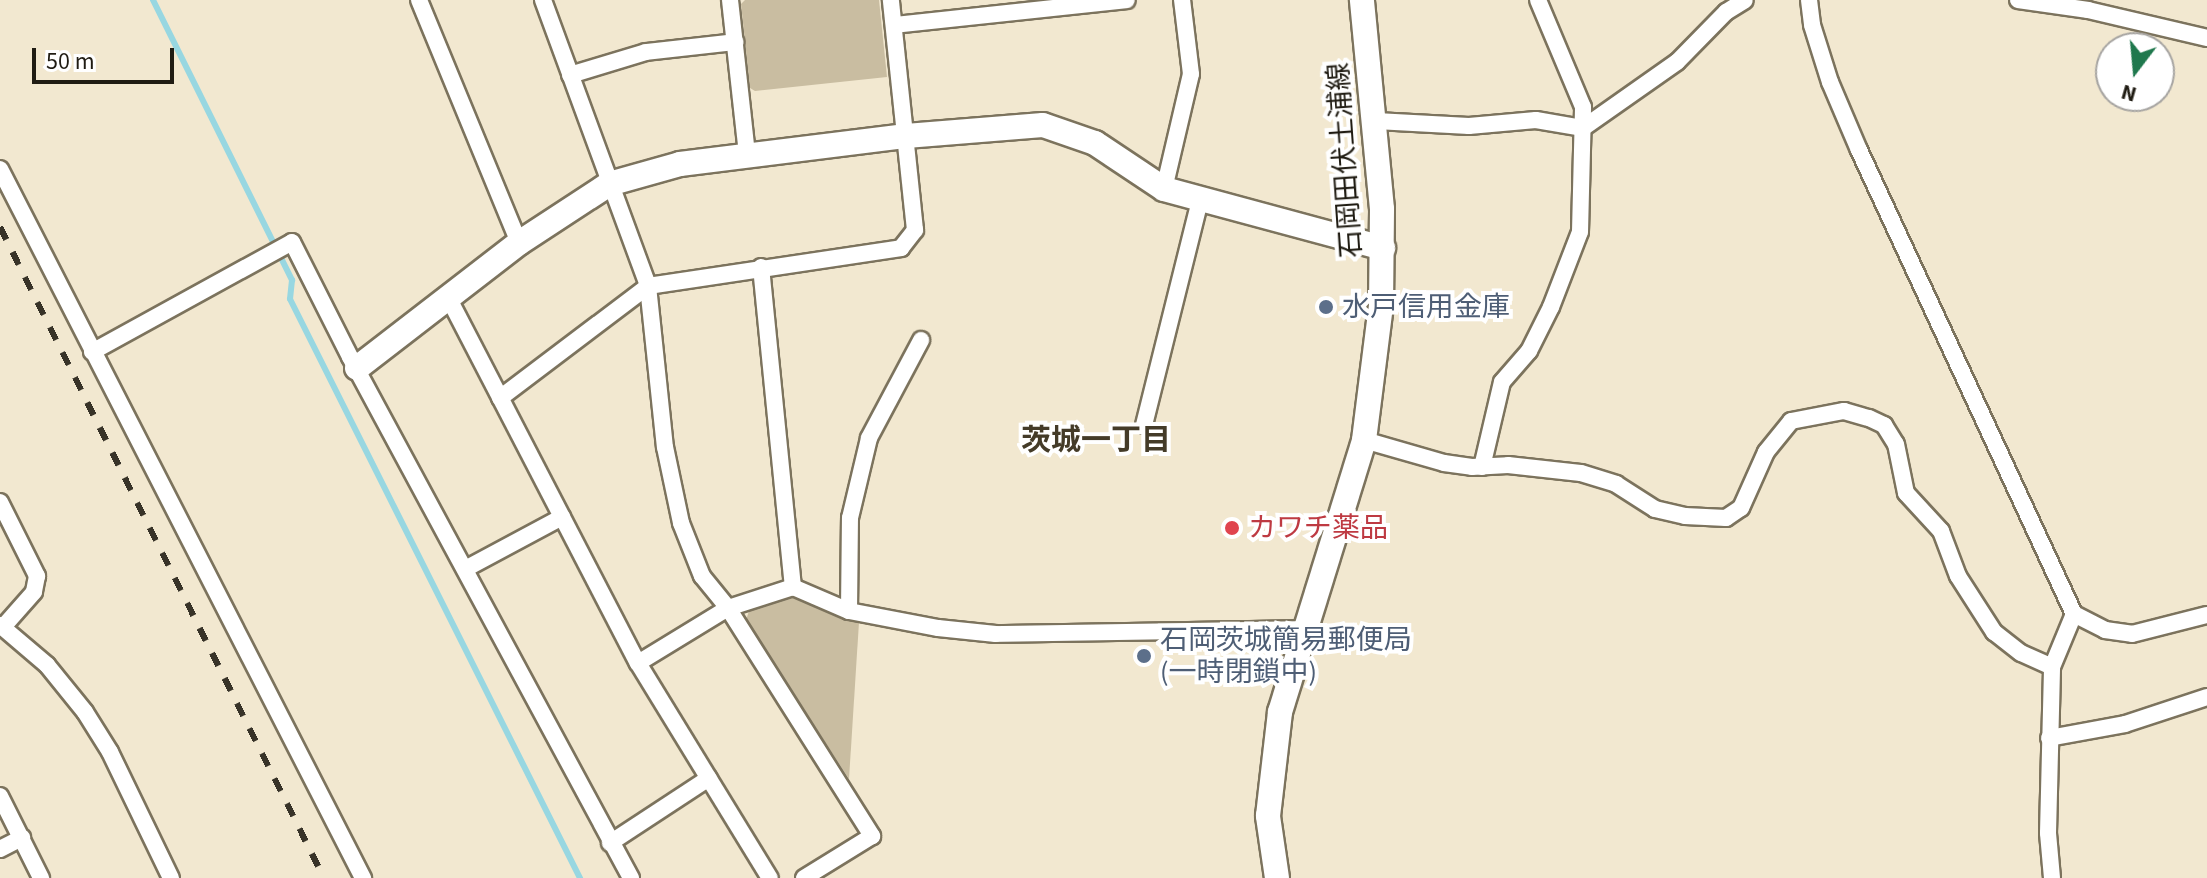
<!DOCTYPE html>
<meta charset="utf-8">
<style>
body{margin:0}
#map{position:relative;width:2207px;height:878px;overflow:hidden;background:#f2e8d0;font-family:"Source Sans 3","Noto Sans JP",sans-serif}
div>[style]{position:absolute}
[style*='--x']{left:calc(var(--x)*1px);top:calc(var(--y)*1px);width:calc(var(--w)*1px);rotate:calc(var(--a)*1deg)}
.green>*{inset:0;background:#c9bda1}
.stream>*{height:6px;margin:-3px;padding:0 3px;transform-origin:3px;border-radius:3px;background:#98d7e1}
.roads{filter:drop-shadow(2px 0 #7c735d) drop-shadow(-2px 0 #7c735d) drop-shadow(0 2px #7c735d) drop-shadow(0 -2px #7c735d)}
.street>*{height:16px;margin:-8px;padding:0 8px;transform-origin:8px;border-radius:8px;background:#fff}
.secondary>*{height:24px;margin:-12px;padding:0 12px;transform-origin:12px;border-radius:12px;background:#fff}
.rail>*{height:6px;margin-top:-3px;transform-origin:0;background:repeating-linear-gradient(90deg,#383328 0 14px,transparent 0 28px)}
.dots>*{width:22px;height:22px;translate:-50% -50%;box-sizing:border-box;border:4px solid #fff;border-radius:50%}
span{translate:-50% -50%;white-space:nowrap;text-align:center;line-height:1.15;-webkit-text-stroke:8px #fff;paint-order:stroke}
.street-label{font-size:28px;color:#201c13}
.service-label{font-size:28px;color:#4e5e75}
.left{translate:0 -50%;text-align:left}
.health-label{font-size:28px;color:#be3a42}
.neighbourhood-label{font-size:30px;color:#443b28;font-weight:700}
.north{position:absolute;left:2095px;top:32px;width:80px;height:80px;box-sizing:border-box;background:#fff;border:2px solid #a6a4a1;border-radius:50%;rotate:196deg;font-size:22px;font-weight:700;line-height:32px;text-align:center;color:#201c13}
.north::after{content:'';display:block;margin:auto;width:28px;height:36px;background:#1f784d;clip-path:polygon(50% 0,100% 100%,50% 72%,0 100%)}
.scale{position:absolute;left:32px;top:48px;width:142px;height:36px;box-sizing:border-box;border:4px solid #201c13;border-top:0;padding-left:10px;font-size:24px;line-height:28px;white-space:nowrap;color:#201c13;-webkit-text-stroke:6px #fff;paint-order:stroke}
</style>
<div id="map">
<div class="green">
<div style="clip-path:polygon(745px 0,879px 0,887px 77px,755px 91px,750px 88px,741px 4px)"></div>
<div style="clip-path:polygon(793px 596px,859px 622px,849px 779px,746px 620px,749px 611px)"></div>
</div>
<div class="stream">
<div style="--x:153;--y:0;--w:313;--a:63.6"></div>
<div style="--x:292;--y:280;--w:19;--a:96"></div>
<div style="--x:290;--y:299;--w:648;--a:63.4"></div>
</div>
<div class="roads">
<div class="street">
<div style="--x:419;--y:0;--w:263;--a:67.6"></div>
<div style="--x:543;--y:0;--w:305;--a:69.8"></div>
<div style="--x:648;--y:286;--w:162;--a:84"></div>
<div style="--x:665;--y:447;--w:78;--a:78.1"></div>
<div style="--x:681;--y:523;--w:57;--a:68.4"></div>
<div style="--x:702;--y:576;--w:41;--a:50.9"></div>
<div style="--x:728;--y:608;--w:270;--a:57.7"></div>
<div style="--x:872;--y:836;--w:80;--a:148.3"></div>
<div style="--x:730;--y:0;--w:156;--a:83.7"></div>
<div style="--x:1809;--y:0;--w:25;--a:83"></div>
<div style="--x:1812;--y:25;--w:60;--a:72.5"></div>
<div style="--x:1830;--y:82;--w:74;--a:66.9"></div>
<div style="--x:1859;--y:150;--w:511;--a:65.14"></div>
<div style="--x:2074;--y:614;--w:35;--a:27"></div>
<div style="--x:2105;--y:630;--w:27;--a:8"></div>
<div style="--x:2132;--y:634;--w:77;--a:-14.2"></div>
<div style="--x:2018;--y:0;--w:71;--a:8.1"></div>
<div style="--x:2088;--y:10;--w:122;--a:13.2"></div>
<div style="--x:894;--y:25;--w:234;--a:-6.1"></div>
<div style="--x:570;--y:75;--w:79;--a:-16.8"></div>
<div style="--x:646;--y:52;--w:90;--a:-6.4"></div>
<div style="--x:1376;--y:121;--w:93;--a:3.1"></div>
<div style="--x:1469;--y:126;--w:67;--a:-5.1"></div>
<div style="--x:1536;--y:120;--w:48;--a:9.7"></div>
<div style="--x:1583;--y:128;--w:115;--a:-35.1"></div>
<div style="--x:1677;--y:62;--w:70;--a:-45.6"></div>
<div style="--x:1726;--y:12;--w:22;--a:-32"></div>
<div style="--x:0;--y:169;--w:797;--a:62.89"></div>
<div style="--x:1164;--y:189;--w:118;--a:-76.8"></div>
<div style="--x:1191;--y:74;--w:75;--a:-96.9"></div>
<div style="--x:761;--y:267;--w:322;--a:84.3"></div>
<div style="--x:448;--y:297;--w:412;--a:62.6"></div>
<div style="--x:638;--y:663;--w:252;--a:58.5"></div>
<div style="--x:92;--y:352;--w:228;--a:-28.8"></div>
<div style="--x:292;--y:242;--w:129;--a:63.2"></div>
<div style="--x:350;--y:357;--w:592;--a:61.66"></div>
<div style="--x:500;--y:398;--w:186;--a:-37.1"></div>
<div style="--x:648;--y:286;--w:256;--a:-8.5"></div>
<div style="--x:901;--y:248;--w:23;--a:-52"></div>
<div style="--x:915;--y:230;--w:231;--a:-96"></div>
<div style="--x:1144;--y:425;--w:231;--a:-76"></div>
<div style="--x:1364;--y:440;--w:83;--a:16"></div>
<div style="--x:1444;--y:463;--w:28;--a:8"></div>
<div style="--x:1472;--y:467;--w:36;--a:-3"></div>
<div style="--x:1508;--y:465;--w:73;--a:6.3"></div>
<div style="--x:1581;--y:473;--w:37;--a:17"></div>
<div style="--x:1616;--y:484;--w:46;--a:32.7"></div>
<div style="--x:1655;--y:509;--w:31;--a:13"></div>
<div style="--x:1685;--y:516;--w:41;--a:2.8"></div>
<div style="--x:1726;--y:518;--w:18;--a:-34"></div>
<div style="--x:1741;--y:508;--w:61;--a:-65.9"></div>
<div style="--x:1766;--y:452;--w:40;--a:-51"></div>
<div style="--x:1791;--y:421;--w:54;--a:-10.7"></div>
<div style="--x:1844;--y:411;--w:26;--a:16"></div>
<div style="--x:1869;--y:418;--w:17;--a:25"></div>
<div style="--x:1884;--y:425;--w:22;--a:58"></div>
<div style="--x:1896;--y:444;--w:50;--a:78.5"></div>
<div style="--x:1906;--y:493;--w:52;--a:47.4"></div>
<div style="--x:1941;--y:531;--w:48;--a:69.3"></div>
<div style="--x:1958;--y:576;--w:67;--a:57.3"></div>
<div style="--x:1994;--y:632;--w:34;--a:38"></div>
<div style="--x:2021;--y:653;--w:34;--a:24"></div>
<div style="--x:1482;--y:467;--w:87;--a:-76.8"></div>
<div style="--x:1502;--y:382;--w:41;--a:-48.9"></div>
<div style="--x:1529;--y:351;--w:49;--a:-63.4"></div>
<div style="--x:1551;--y:307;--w:80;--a:-68.9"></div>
<div style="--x:1580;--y:232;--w:125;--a:-88.6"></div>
<div style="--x:1583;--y:107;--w:116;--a:-112.8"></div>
<div style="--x:0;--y:502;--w:83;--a:63.4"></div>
<div style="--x:37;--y:576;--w:16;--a:101"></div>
<div style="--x:34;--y:592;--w:47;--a:131.5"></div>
<div style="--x:467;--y:568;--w:108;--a:-28.2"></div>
<div style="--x:849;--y:611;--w:93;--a:-89.4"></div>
<div style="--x:850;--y:518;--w:82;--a:-76.6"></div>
<div style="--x:869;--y:438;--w:111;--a:-62"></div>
<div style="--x:0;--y:625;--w:62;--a:40.4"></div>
<div style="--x:47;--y:665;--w:60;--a:51"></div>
<div style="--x:85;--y:712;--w:47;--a:58"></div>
<div style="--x:110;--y:752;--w:140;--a:64.2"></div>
<div style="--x:638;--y:663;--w:105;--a:-31.4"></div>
<div style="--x:728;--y:608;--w:68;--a:-17.9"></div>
<div style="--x:793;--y:587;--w:61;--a:23.2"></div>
<div style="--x:849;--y:611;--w:91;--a:10.8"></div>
<div style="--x:938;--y:628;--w:58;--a:5.9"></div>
<div style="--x:996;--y:634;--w:307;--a:-0.9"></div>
<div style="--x:2049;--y:738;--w:77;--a:-10.4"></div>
<div style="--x:2125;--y:724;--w:86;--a:-18.2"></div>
<div style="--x:0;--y:796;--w:92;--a:63.4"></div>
<div style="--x:610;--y:843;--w:118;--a:-33.3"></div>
<div style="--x:0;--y:849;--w:25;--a:-27"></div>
<div style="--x:2052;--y:878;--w:45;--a:-95.1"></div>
<div style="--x:2048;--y:833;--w:166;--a:-88.6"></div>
<div style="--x:2052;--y:667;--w:57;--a:-67.5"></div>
</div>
<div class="secondary">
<div style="--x:357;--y:368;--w:205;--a:-37.7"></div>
<div style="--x:519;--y:243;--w:108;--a:-33.2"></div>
<div style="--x:609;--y:184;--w:74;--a:-15.7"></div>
<div style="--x:680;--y:164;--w:228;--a:-7.1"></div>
<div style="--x:906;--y:136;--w:137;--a:-4.6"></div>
<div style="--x:1043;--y:125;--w:55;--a:19.1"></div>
<div style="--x:1095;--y:143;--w:83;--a:33.7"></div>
<div style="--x:1164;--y:189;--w:227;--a:15.1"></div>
<div style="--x:1277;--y:878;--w:63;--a:-98.3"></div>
<div style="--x:1268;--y:816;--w:105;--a:-83.4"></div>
<div style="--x:1280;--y:712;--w:285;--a:-72.8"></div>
<div style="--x:1364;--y:440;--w:135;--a:-82.8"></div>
<div style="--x:1381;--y:306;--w:97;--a:-89.4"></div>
<div style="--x:1382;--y:209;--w:210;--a:-95.5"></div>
</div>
</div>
<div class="rail">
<div style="--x:0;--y:227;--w:727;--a:63.54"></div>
</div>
<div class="dots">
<div style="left:1326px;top:307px;background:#5c6f8a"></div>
<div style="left:1232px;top:528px;background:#e0444e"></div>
<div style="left:1144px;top:656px;background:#5c6f8a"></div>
</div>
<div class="street-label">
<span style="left:1345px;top:160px;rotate:-94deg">石岡田伏土浦線</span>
</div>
<div class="service-label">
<span class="left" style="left:1342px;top:307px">水戸信用金庫</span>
<span class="left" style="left:1160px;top:656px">石岡茨城簡易郵便局<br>(一時閉鎖中)</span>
</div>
<div class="health-label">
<span class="left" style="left:1248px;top:528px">カワチ薬品</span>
</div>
<div class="neighbourhood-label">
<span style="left:1096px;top:441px">茨城一丁目</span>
</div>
<div class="north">N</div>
<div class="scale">50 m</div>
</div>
